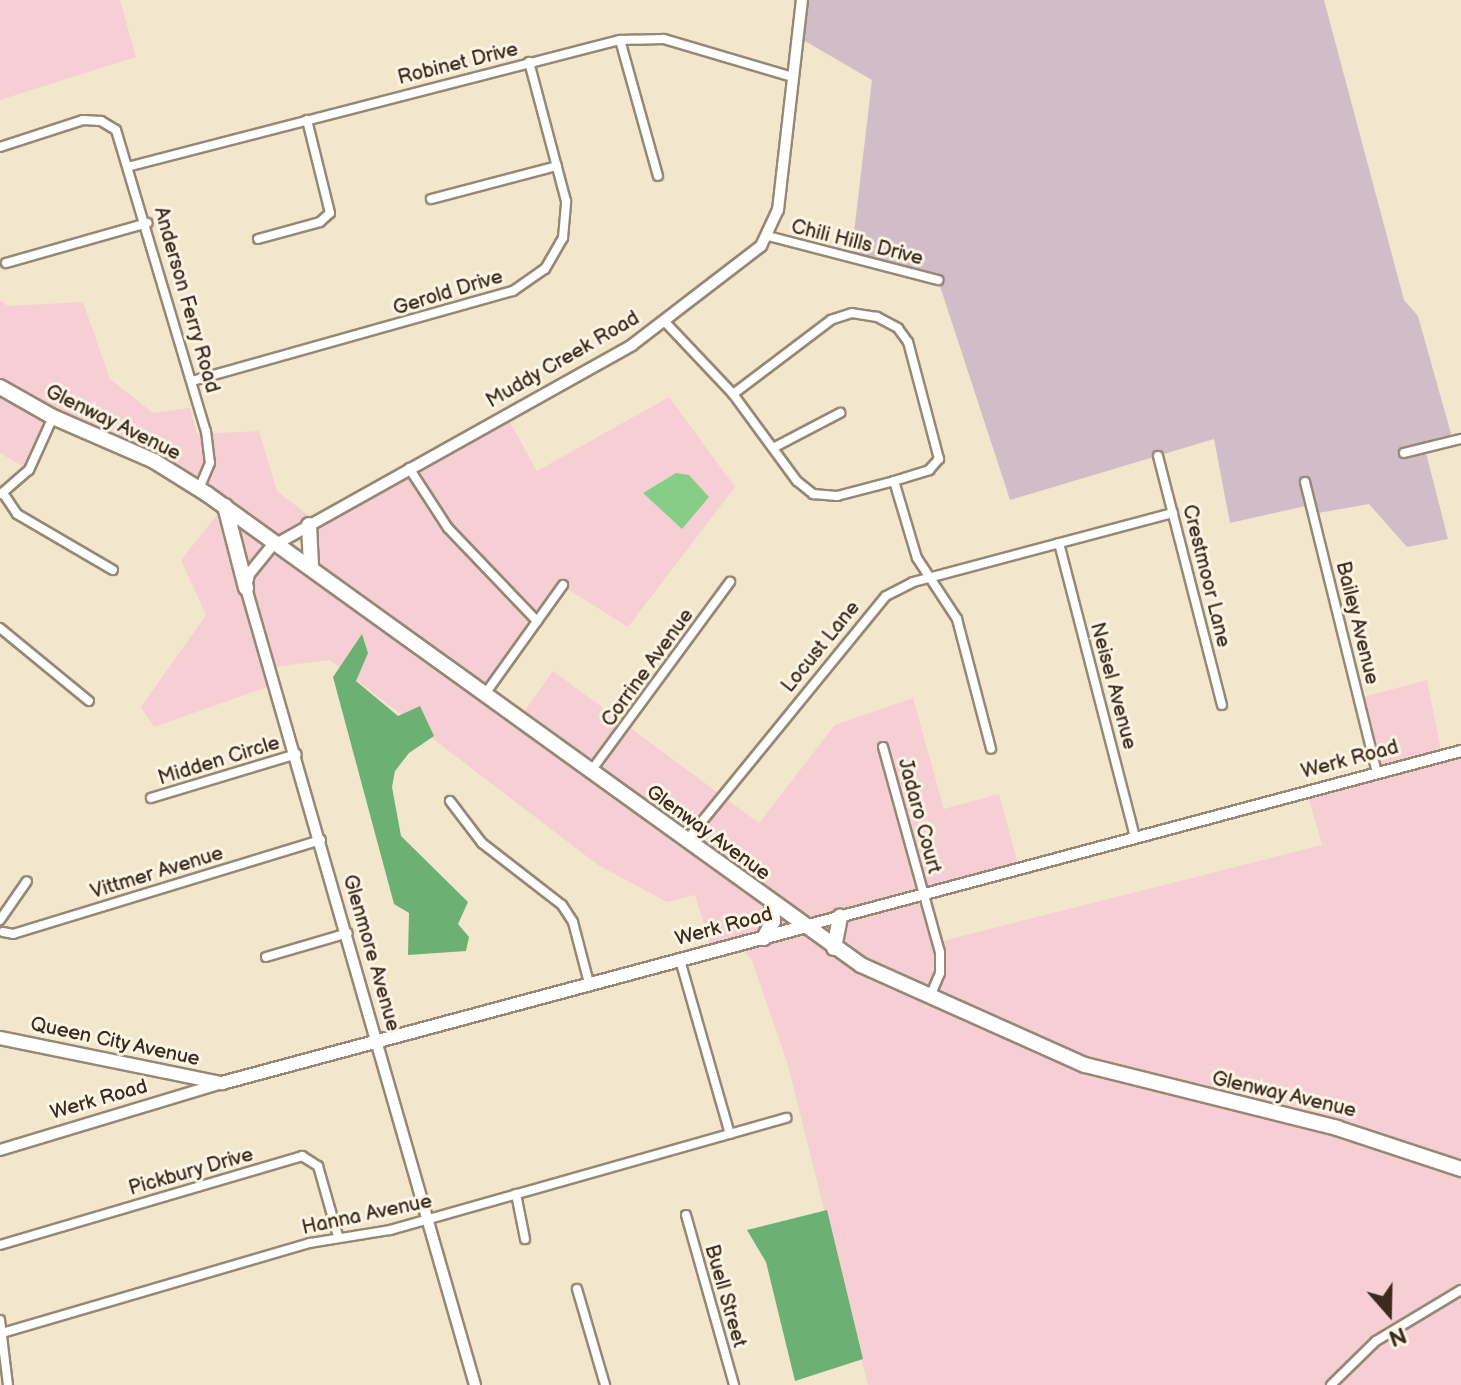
<!DOCTYPE html>
<style>
body{margin:0}
#map{position:relative;width:1461px;height:1385px;overflow:hidden;background:#f2e7cc;font-family:"Balsamiq Sans",sans-serif}
div>[style]{position:absolute}
[style*='--x']{left:calc(var(--x)*1px);top:calc(var(--y)*1px);width:calc(var(--w)*1px);rotate:calc(var(--a)*1deg)}
.built>*{inset:0;background:#f6cfd5}
.industrial>*{inset:0;background:#d1bdc8}
.green>*{inset:0;background:#86cd88}
.forest>*{inset:0;background:#6cb074}
.roads{filter:drop-shadow(2px 0 #968875) drop-shadow(-2px 0 #968875) drop-shadow(0 2px #968875) drop-shadow(0 -2px #968875)}
.minor>*{height:8px;margin:-4px;padding:0 4px;transform-origin:4px;border-radius:4px;background:#fff}
.tertiary>*{height:10px;margin:-5px;padding:0 5px;transform-origin:5px;border-radius:5px;background:#fff}
.secondary>*{height:12px;margin:-6px;padding:0 6px;transform-origin:6px;border-radius:6px;background:#fff}
.primary>*{height:14px;margin:-7px;padding:0 7px;transform-origin:7px;border-radius:7px;background:#fff}
span{translate:-50% -50%;white-space:nowrap;text-align:center;line-height:1.15;-webkit-text-stroke:6px #fcf5e5;paint-order:stroke}
.street-label{font-size:20px;color:#3b2a1e}
.north{position:absolute;left:1349px;top:1273px;width:80px;height:80px;-webkit-text-stroke:6px #fcf5e5;paint-order:stroke;rotate:160deg;font-size:22px;font-weight:700;line-height:32px;text-align:center;color:#3b2a1e}
.north::after{content:'';display:block;margin:auto;width:28px;height:36px;background:#3b2a1e;clip-path:polygon(50% 0,100% 100%,50% 72%,0 100%)}
</style>
<div id="map">
<div class="built">
<div style="clip-path:polygon(0 0,120px 0,136px 57px,0 100px)"></div>
<div style="clip-path:polygon(evenodd,0 300px,8px 306px,83px 302px,110px 379px,153px 413px,190px 408px,197px 434px,259px 431px,277px 491px,316px 521px,506px 415px,537px 471px,669px 397px,735px 487px,628px 627px,563px 586px,484px 695px,519px 719px,553px 671px,759px 823px,835px 725px,913px 698px,944px 809px,999px 794px,1019px 867px,923px 893px,938px 942px,1322px 845px,1307px 792px,1377px 772px,1359px 698px,1427px 680px,1442px 755px,1461px 751px,1461px 1385px,868px 1385px,788px 1065px,751px 958px,729px 939px,710px 944px,695px 895px,667px 902px,598px 865px,330px 660px,272px 667px,276px 684px,154px 727px,141px 707px,206px 615px,181px 560px,224px 506px,53px 417px,29px 470px,0 453px,0 300px,309px 526px,311px 566px,280px 543px,309px 526px)"></div>
</div>
<div class="industrial">
<div style="clip-path:polygon(802px 0,1324px 0,1404px 300px,1418px 316px,1453px 441px,1425px 449px,1448px 539px,1407px 547px,1369px 504px,1313px 514px,1310px 505px,1230px 523px,1214px 439px,1010px 500px,938px 280px,851px 258px,872px 80px,798px 37px)"></div>
</div>
<div class="green">
<div style="clip-path:polygon(676px 473px,689px 475px,709px 497px,682px 529px,643px 493px)"></div>
</div>
<div class="forest">
<div style="clip-path:polygon(362px 634px,368px 653px,356px 681px,398px 716px,420px 706px,434px 736px,409px 753px,395px 771px,392px 787px,401px 836px,468px 902px,458px 924px,469px 937px,466px 951px,408px 955px,409px 913px,394px 904px,333px 677px)"></div>
<div style="clip-path:polygon(827px 1210px,863px 1359px,795px 1381px,766px 1262px,747px 1230px)"></div>
</div>
<div class="roads">
<div class="minor">
<div style="--x:620;--y:40;--w:141;--a:74.4"></div>
<div style="--x:0;--y:147;--w:87;--a:-18"></div>
<div style="--x:83;--y:120;--w:18;--a:3"></div>
<div style="--x:101;--y:121;--w:17;--a:31"></div>
<div style="--x:116;--y:130;--w:314;--a:73.4"></div>
<div style="--x:206;--y:431;--w:32;--a:83"></div>
<div style="--x:210;--y:463;--w:28;--a:113"></div>
<div style="--x:131;--y:166;--w:505;--a:-14.45"></div>
<div style="--x:620;--y:40;--w:44;--a:-1.3"></div>
<div style="--x:664;--y:39;--w:134;--a:16.5"></div>
<div style="--x:431;--y:199;--w:130;--a:-14.7"></div>
<div style="--x:768;--y:236;--w:176;--a:14.5"></div>
<div style="--x:258;--y:239;--w:64;--a:-15.3"></div>
<div style="--x:320;--y:222;--w:13;--a:-42"></div>
<div style="--x:330;--y:213;--w:96;--a:-103.9"></div>
<div style="--x:6;--y:263;--w:147;--a:-15.8"></div>
<div style="--x:664;--y:321;--w:100;--a:46.6"></div>
<div style="--x:733;--y:394;--w:108;--a:53.7"></div>
<div style="--x:797;--y:481;--w:21;--a:39"></div>
<div style="--x:813;--y:494;--w:24;--a:5"></div>
<div style="--x:837;--y:496;--w:59;--a:-14.7"></div>
<div style="--x:894;--y:481;--w:37;--a:-17"></div>
<div style="--x:929;--y:470;--w:15;--a:-48"></div>
<div style="--x:939;--y:459;--w:121;--a:-104.8"></div>
<div style="--x:908;--y:342;--w:17;--a:-126"></div>
<div style="--x:898;--y:328;--w:24;--a:-152"></div>
<div style="--x:877;--y:317;--w:25;--a:-171"></div>
<div style="--x:852;--y:313;--w:22;--a:162"></div>
<div style="--x:831;--y:320;--w:123;--a:142.9"></div>
<div style="--x:192;--y:381;--w:333;--a:-15.7"></div>
<div style="--x:513;--y:291;--w:39;--a:-35"></div>
<div style="--x:545;--y:269;--w:36;--a:-60"></div>
<div style="--x:563;--y:238;--w:37;--a:-85"></div>
<div style="--x:566;--y:201;--w:144;--a:-104.9"></div>
<div style="--x:773;--y:448;--w:76;--a:-27.6"></div>
<div style="--x:1404;--y:453;--w:59;--a:-13.8"></div>
<div style="--x:1158;--y:456;--w:257;--a:75.6"></div>
<div style="--x:409;--y:468;--w:72;--a:57"></div>
<div style="--x:448;--y:528;--w:129;--a:46.3"></div>
<div style="--x:894;--y:481;--w:80;--a:73.4"></div>
<div style="--x:917;--y:558;--w:73;--a:56.7"></div>
<div style="--x:957;--y:619;--w:134;--a:75.3"></div>
<div style="--x:1305;--y:482;--w:300;--a:76.1"></div>
<div style="--x:3;--y:493;--w:25;--a:56"></div>
<div style="--x:17;--y:514;--w:111;--a:30.3"></div>
<div style="--x:1;--y:494;--w:37;--a:-41"></div>
<div style="--x:29;--y:470;--w:58;--a:-65.6"></div>
<div style="--x:1059;--y:543;--w:304;--a:75.5"></div>
<div style="--x:0;--y:628;--w:115;--a:39.4"></div>
<div style="--x:485;--y:694;--w:134;--a:-54.4"></div>
<div style="--x:883;--y:747;--w:213;--a:74.5"></div>
<div style="--x:940;--y:952;--w:21;--a:90"></div>
<div style="--x:940;--y:973;--w:26;--a:113"></div>
<div style="--x:591;--y:771;--w:235;--a:-53.7"></div>
<div style="--x:151;--y:798;--w:152;--a:-16.8"></div>
<div style="--x:450;--y:801;--w:53;--a:52.7"></div>
<div style="--x:482;--y:843;--w:101;--a:37.8"></div>
<div style="--x:562;--y:905;--w:20;--a:57"></div>
<div style="--x:573;--y:922;--w:63;--a:75.3"></div>
<div style="--x:686;--y:841;--w:316;--a:-50.8"></div>
<div style="--x:886;--y:596;--w:30;--a:-27"></div>
<div style="--x:913;--y:582;--w:269;--a:-14.9"></div>
<div style="--x:0;--y:920;--w:47;--a:-55.3"></div>
<div style="--x:3;--y:932;--w:10;--a:11"></div>
<div style="--x:13;--y:934;--w:322;--a:-17"></div>
<div style="--x:266;--y:957;--w:85;--a:-16.3"></div>
<div style="--x:680;--y:960;--w:181;--a:74"></div>
<div style="--x:516;--y:1194;--w:46;--a:78.7"></div>
<div style="--x:686;--y:1215;--w:177;--a:74.2"></div>
<div style="--x:0;--y:1245;--w:315;--a:-16.4"></div>
<div style="--x:302;--y:1156;--w:19;--a:32"></div>
<div style="--x:318;--y:1166;--w:73;--a:74.1"></div>
<div style="--x:577;--y:1289;--w:100;--a:73.7"></div>
<div style="--x:0;--y:1320;--w:65;--a:83"></div>
<div style="--x:2;--y:1333;--w:321;--a:-16.3"></div>
<div style="--x:310;--y:1243;--w:81;--a:-9.2"></div>
<div style="--x:390;--y:1230;--w:412;--a:-15.8"></div>
<div style="--x:1331;--y:1385;--w:63;--a:-44.4"></div>
<div style="--x:1376;--y:1341;--w:99;--a:-31"></div>
</div>
<div class="tertiary">
<div style="--x:805;--y:926;--w:679;--a:-14.94"></div>
<div style="--x:0;--y:1150;--w:232;--a:-16.8"></div>
<div style="--x:475;--y:1385;--w:829;--a:-106.03"></div>
<div style="--x:246;--y:588;--w:14;--a:-78"></div>
<div style="--x:249;--y:574;--w:35;--a:-51"></div>
<div style="--x:271;--y:547;--w:414;--a:-29.2"></div>
<div style="--x:632;--y:345;--w:163;--a:-37.5"></div>
<div style="--x:761;--y:246;--w:40;--a:-65"></div>
<div style="--x:778;--y:210;--w:211;--a:-83.5"></div>
</div>
<div class="secondary">
<div style="--x:0;--y:1038;--w:227;--a:11.5"></div>
<div style="--x:222;--y:1083;--w:602;--a:-15.03"></div>
</div>
<div class="primary">
<div style="--x:0;--y:387;--w:61;--a:29.5"></div>
<div style="--x:53;--y:417;--w:110;--a:23.5"></div>
<div style="--x:154;--y:461;--w:62;--a:31.9"></div>
<div style="--x:207;--y:494;--w:806;--a:35.76"></div>
<div style="--x:861;--y:965;--w:245;--a:24.1"></div>
<div style="--x:1085;--y:1065;--w:260;--a:14"></div>
<div style="--x:1337;--y:1128;--w:131;--a:18.3"></div>
<div style="--x:225;--y:506;--w:85;--a:75.6"></div>
<div style="--x:309;--y:525;--w:41;--a:87.2"></div>
<div style="--x:764;--y:938;--w:19;--a:-62"></div>
<div style="--x:773;--y:921;--w:17;--a:-93"></div>
<div style="--x:834;--y:948;--w:32;--a:-79"></div>
</div>
</div>
<div class="street-label">
<span style="left:458px;top:64px;rotate:-14deg">Robinet Drive</span>
<span style="left:857px;top:243px;rotate:14deg">Chili Hills Drive</span>
<span style="left:448px;top:293px;rotate:-17deg">Gerold Drive</span>
<span style="left:186px;top:300px;rotate:74deg">Anderson Ferry Road</span>
<span style="left:563px;top:360px;rotate:-30deg">Muddy Creek Road</span>
<span style="left:113px;top:423px;rotate:26deg">Glenway Avenue</span>
<span style="left:1206px;top:576px;rotate:76deg">Crestmoor Lane</span>
<span style="left:1357px;top:623px;rotate:76deg">Bailey Avenue</span>
<span style="left:821px;top:647px;rotate:-51deg">Locust Lane</span>
<span style="left:648px;top:668px;rotate:-54deg">Corrine Avenue</span>
<span style="left:1113px;top:686px;rotate:75deg">Neisel Avenue</span>
<span style="left:1350px;top:760px;rotate:-15deg">Werk Road</span>
<span style="left:219px;top:761px;rotate:-17deg">Midden Circle</span>
<span style="left:919px;top:816px;rotate:75deg">Jadaro Court</span>
<span style="left:708px;top:833px;rotate:36deg">Glenway Avenue</span>
<span style="left:157px;top:873px;rotate:-17deg">Vittmer Avenue</span>
<span style="left:724px;top:927px;rotate:-15deg">Werk Road</span>
<span style="left:371px;top:953px;rotate:74deg">Glenmore Avenue</span>
<span style="left:115px;top:1042px;rotate:12deg">Queen City Avenue</span>
<span style="left:1284px;top:1095px;rotate:13deg">Glenway Avenue</span>
<span style="left:99px;top:1100px;rotate:-16deg">Werk Road</span>
<span style="left:191px;top:1172px;rotate:-16deg">Pickbury Drive</span>
<span style="left:367px;top:1215px;rotate:-12deg">Hanna Avenue</span>
<span style="left:725px;top:1296px;rotate:74deg">Buell Street</span>
</div>
<div class="north">N</div>
</div>
